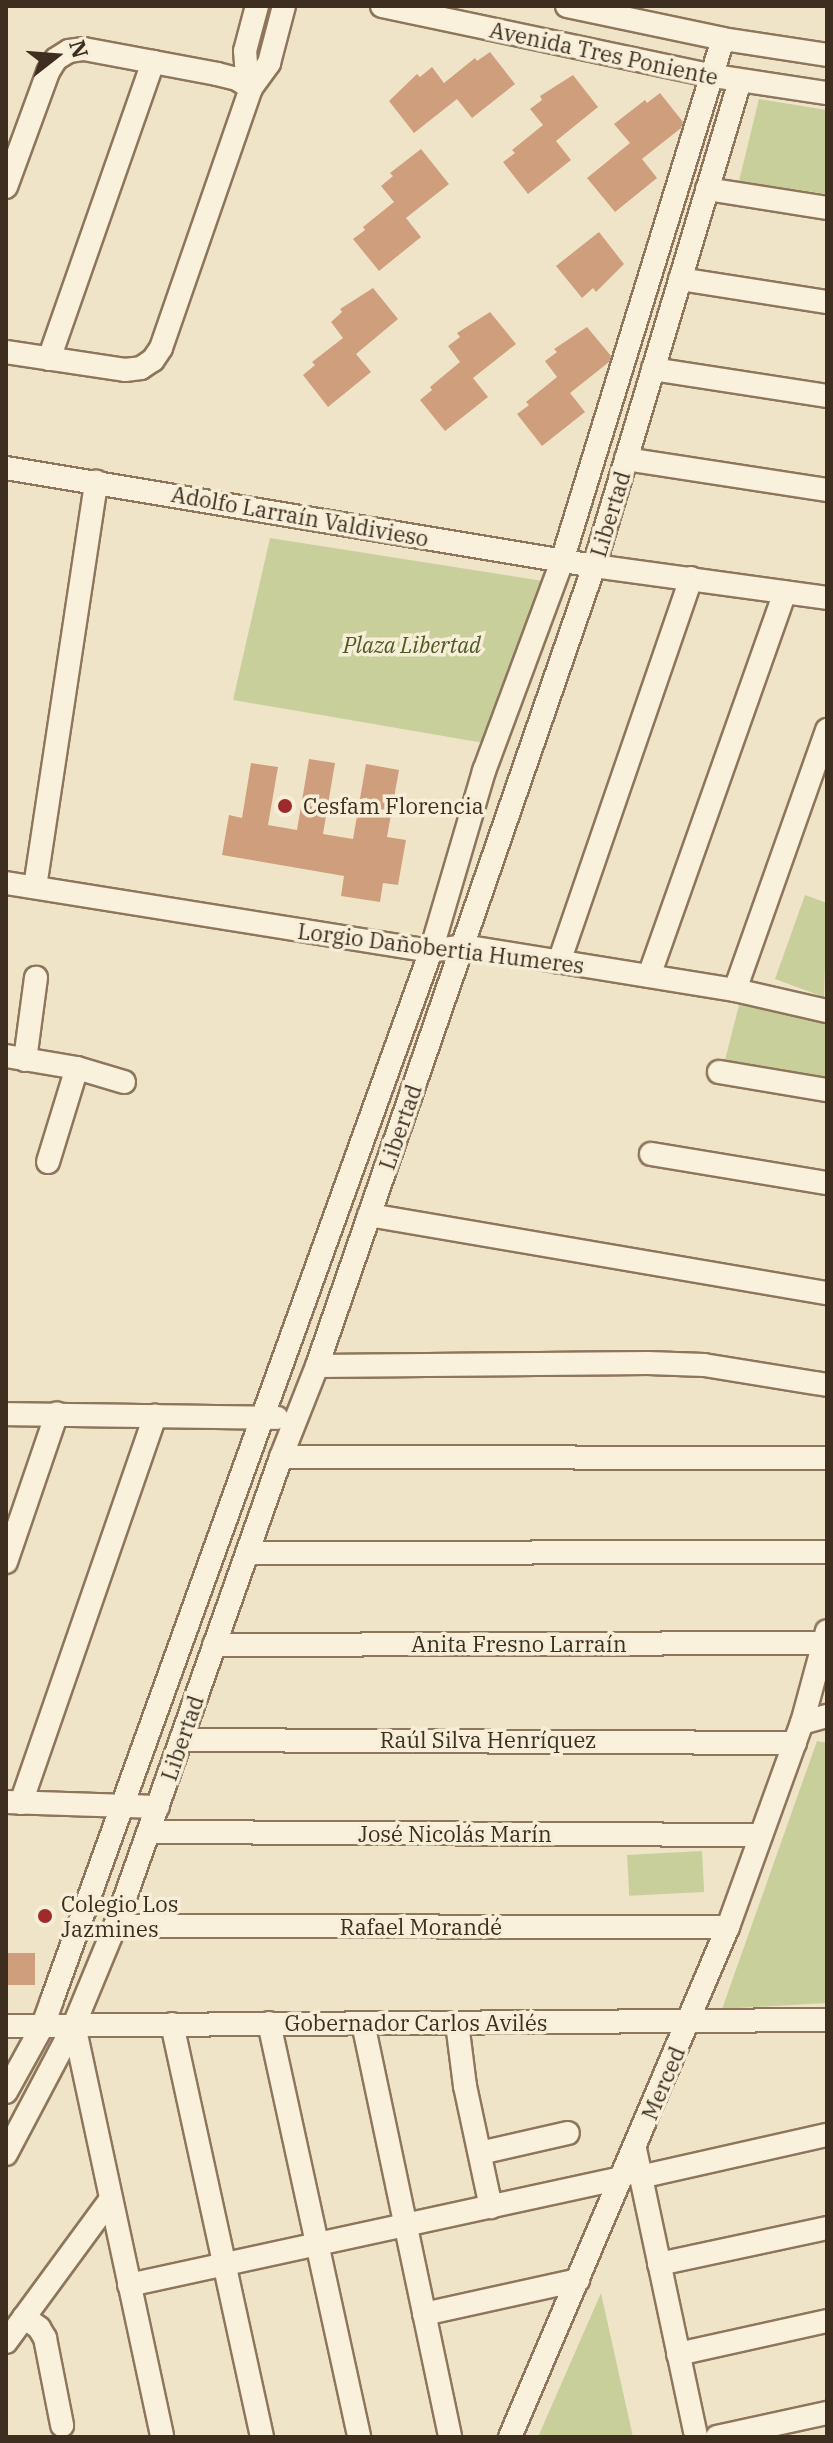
<!DOCTYPE html>
<meta charset="utf-8">
<style>
body{margin:0}
#map{position:relative;width:833px;height:2443px;overflow:hidden;background:#f0e4c8;font-family:"IBM Plex Serif",serif}
div>[style]{position:absolute}
[style*='--x']{left:calc(var(--x)*1px);top:calc(var(--y)*1px);width:calc(var(--w)*1px);rotate:calc(var(--a)*1deg)}
.green>*{inset:0;background:#c9cf9b;transform-origin:0 0}
.building>*{inset:0;background:#cf9f7d;transform-origin:0 0}
.roads{filter:drop-shadow(2px 0 #8d765c) drop-shadow(-2px 0 #8d765c) drop-shadow(0 2px #8d765c) drop-shadow(0 -2px #8d765c)}
.minor>*{height:22px;margin:-11px;padding:0 11px;transform-origin:11px;border-radius:11px;background:#faf1dc}
.dots>*{width:22px;height:22px;translate:-50% -50%;box-sizing:border-box;border:4px solid #f7eed8;border-radius:50%}
span{translate:-50% -50%;white-space:nowrap;text-align:center;line-height:1.15;-webkit-text-stroke:7px #f7eed8;paint-order:stroke}
.street-label{font-size:22px;color:#3d2e20}
.park-label{font-size:22px;color:#4d5a26;font-style:italic}
.poi-label{font-size:22px;color:#3d2e20}
.left{translate:0 -50%;text-align:left}
.frame{position:absolute;inset:0;border:8px solid #3d2e20;pointer-events:none}
.north{position:absolute;left:16px;top:16px;width:80px;height:80px;-webkit-text-stroke:6px #f7eed8;paint-order:stroke;rotate:73deg;font-size:22px;font-weight:700;line-height:32px;text-align:center;color:#3d2e20}
.north::after{content:'';display:block;margin:auto;width:28px;height:36px;background:#3d2e20;clip-path:polygon(50% 0,100% 100%,50% 72%,0 100%)}
</style>
<div id="map">
<div class="green">
<div style="clip-path:polygon(759px 99px,827px 110px,827px 194px,739px 181px)"></div>
<div style="clip-path:polygon(270px 538px,543px 581px,484px 743px,233px 700px)"></div>
<div style="clip-path:polygon(805px 895px,827px 903px,824px 997px,775px 979px)"></div>
<div style="clip-path:polygon(739px 1005px,827px 1019px,827px 1077px,725px 1060px)"></div>
<div style="clip-path:polygon(817px 1741px,827px 1743px,827px 2003px,722px 2009px)"></div>
<div style="left:702px;top:1851px;width:41px;height:75px;rotate:87deg"></div>
<div style="clip-path:polygon(601px 2293px,633px 2437px,538px 2437px)"></div>
</div>
<div class="building">
<div style="clip-path:polygon(490px 52px,515px 84px,472px 118px,457px 99px,414px 133px,389px 101px,417px 74px,420px 77px,432px 67px,444px 83px,475px 58px,477px 61px)"></div>
<div style="clip-path:polygon(573px 75px,598px 107px,556px 141px,571px 160px,528px 194px,503px 162px,515px 153px,512px 150px,543px 125px,530px 109px,542px 100px,540px 96px)"></div>
<div style="clip-path:polygon(660px 93px,683px 122px,681px 128px,642px 159px,657px 178px,615px 212px,587px 178px,630px 143px,614px 124px,645px 100px,647px 103px)"></div>
<div style="clip-path:polygon(421px 149px,449px 184px,406px 218px,421px 237px,379px 271px,353px 239px,365px 230px,363px 227px,394px 202px,381px 186px,393px 176px,390px 173px)"></div>
<div style="clip-path:polygon(599px 232px,624px 264px,596px 292px,593px 288px,582px 298px,556px 266px)"></div>
<div style="clip-path:polygon(373px 288px,398px 319px,356px 354px,371px 372px,328px 407px,303px 375px,315px 365px,312px 362px,343px 338px,331px 322px,342px 312px,340px 309px)"></div>
<div style="clip-path:polygon(490px 312px,516px 344px,473px 378px,488px 397px,445px 431px,420px 400px,432px 390px,430px 387px,460px 362px,448px 346px,460px 337px,457px 333px)"></div>
<div style="clip-path:polygon(587px 327px,611px 356px,609px 362px,570px 393px,585px 412px,542px 446px,517px 414px,529px 405px,526px 402px,557px 377px,545px 361px,557px 352px,554px 349px)"></div>
<div style="clip-path:polygon(309px 759px,335px 763px,323px 834px,353px 839px,366px 764px,399px 770px,387px 837px,406px 840px,398px 885px,383px 883px,380px 902px,341px 896px,344px 876px,222px 855px,229px 815px,242px 818px,251px 763px,278px 767px,268px 825px,297px 830px)"></div>
<div style="left:35px;top:1953px;width:32px;height:29px;rotate:90deg"></div>
</div>
<div class="roads">
<div class="minor">
<div style="--x:382;--y:6;--w:339;--a:11.9"></div>
<div style="--x:714;--y:76;--w:114;--a:8.6"></div>
<div style="--x:567;--y:6;--w:159;--a:11.9"></div>
<div style="--x:723;--y:39;--w:105;--a:8.7"></div>
<div style="--x:251;--y:88;--w:11;--a:-112"></div>
<div style="--x:247;--y:78;--w:27;--a:-94"></div>
<div style="--x:245;--y:51;--w:47;--a:-75.1"></div>
<div style="--x:6;--y:187;--w:122;--a:-69.9"></div>
<div style="--x:48;--y:72;--w:15;--a:-58"></div>
<div style="--x:56;--y:59;--w:15;--a:-32"></div>
<div style="--x:69;--y:51;--w:15;--a:-8"></div>
<div style="--x:84;--y:49;--w:135;--a:10.6"></div>
<div style="--x:217;--y:74;--w:21;--a:14"></div>
<div style="--x:237;--y:79;--w:17;--a:33"></div>
<div style="--x:707;--y:189;--w:121;--a:9"></div>
<div style="--x:680;--y:279;--w:149;--a:8.9"></div>
<div style="--x:6;--y:352;--w:120;--a:8.6"></div>
<div style="--x:125;--y:370;--w:16;--a:-7"></div>
<div style="--x:141;--y:368;--w:14;--a:-34"></div>
<div style="--x:153;--y:360;--w:14;--a:-56"></div>
<div style="--x:161;--y:348;--w:275;--a:-70.9"></div>
<div style="--x:251;--y:88;--w:31;--a:-54"></div>
<div style="--x:269;--y:63;--w:59;--a:-75.3"></div>
<div style="--x:49;--y:359;--w:315;--a:-70.7"></div>
<div style="--x:653;--y:369;--w:176;--a:8.8"></div>
<div style="--x:626;--y:459;--w:203;--a:8.8"></div>
<div style="--x:6;--y:468;--w:596;--a:9.46"></div>
<div style="--x:594;--y:566;--w:235;--a:7.8"></div>
<div style="--x:6;--y:883;--w:430;--a:9.1"></div>
<div style="--x:431;--y:951;--w:32;--a:-9"></div>
<div style="--x:463;--y:946;--w:276;--a:9.2"></div>
<div style="--x:735;--y:990;--w:94;--a:12.9"></div>
<div style="--x:35;--y:887;--w:410;--a:-81.4"></div>
<div style="--x:559;--y:962;--w:406;--a:-71"></div>
<div style="--x:649;--y:976;--w:407;--a:-70.5"></div>
<div style="--x:735;--y:990;--w:276;--a:-70.5"></div>
<div style="--x:6;--y:1056;--w:72;--a:9.6"></div>
<div style="--x:77;--y:1068;--w:49;--a:16.6"></div>
<div style="--x:25;--y:1060;--w:83;--a:-82.4"></div>
<div style="--x:719;--y:1072;--w:109;--a:9.5"></div>
<div style="--x:651;--y:1154;--w:178;--a:9.4"></div>
<div style="--x:48;--y:1162;--w:98;--a:-72.9"></div>
<div style="--x:369;--y:1215;--w:465;--a:9.7"></div>
<div style="--x:317;--y:1366;--w:331;--a:-0.5"></div>
<div style="--x:648;--y:1363;--w:56;--a:2"></div>
<div style="--x:704;--y:1365;--w:125;--a:9.2"></div>
<div style="--x:6;--y:1414;--w:271;--a:0.8"></div>
<div style="--x:281;--y:1457;--w:546;--a:0.1"></div>
<div style="--x:247;--y:1553;--w:580;--a:-0.1"></div>
<div style="--x:6;--y:1562;--w:157;--a:-71.1"></div>
<div style="--x:214;--y:1645;--w:609;--a:-0.19"></div>
<div style="--x:802;--y:1723;--w:26;--a:-16"></div>
<div style="--x:181;--y:1740;--w:614;--a:0.28"></div>
<div style="--x:7;--y:1802;--w:151;--a:1.9"></div>
<div style="--x:21;--y:1803;--w:410;--a:-70.9"></div>
<div style="--x:149;--y:1832;--w:612;--a:0.28"></div>
<div style="--x:115;--y:1926;--w:613;--a:0.09"></div>
<div style="--x:269;--y:2023;--w:424;--a:77.7"></div>
<div style="--x:363;--y:2023;--w:423;--a:78.1"></div>
<div style="--x:457;--y:2023;--w:64;--a:82.8"></div>
<div style="--x:465;--y:2086;--w:124;--a:77.9"></div>
<div style="--x:172;--y:2024;--w:423;--a:77.7"></div>
<div style="--x:74;--y:2025;--w:421;--a:77.9"></div>
<div style="--x:6;--y:2026;--w:821;--a:-0.42"></div>
<div style="--x:6;--y:2092;--w:77;--a:-61.1"></div>
<div style="--x:43;--y:2025;--w:27;--a:-70"></div>
<div style="--x:52;--y:2000;--w:1115;--a:-70.14"></div>
<div style="--x:431;--y:951;--w:188;--a:-73.6"></div>
<div style="--x:484;--y:771;--w:224;--a:-69.6"></div>
<div style="--x:562;--y:561;--w:546;--a:-72.86"></div>
<div style="--x:635;--y:2149;--w:294;--a:78"></div>
<div style="--x:480;--y:2153;--w:90;--a:-12.8"></div>
<div style="--x:6;--y:2154;--w:146;--a:-62.2"></div>
<div style="--x:74;--y:2025;--w:107;--a:-67.5"></div>
<div style="--x:115;--y:1926;--w:498;--a:-70.5"></div>
<div style="--x:281;--y:1457;--w:98;--a:-68.4"></div>
<div style="--x:317;--y:1366;--w:847;--a:-70.9"></div>
<div style="--x:594;--y:566;--w:506;--a:-73.25"></div>
<div style="--x:640;--y:2177;--w:192;--a:-12.7"></div>
<div style="--x:659;--y:2264;--w:172;--a:-12.1"></div>
<div style="--x:129;--y:2285;--w:504;--a:-12.25"></div>
<div style="--x:424;--y:2314;--w:158;--a:-12.4"></div>
<div style="--x:24;--y:2317;--w:19;--a:36"></div>
<div style="--x:39;--y:2328;--w:12;--a:59"></div>
<div style="--x:45;--y:2338;--w:89;--a:78.9"></div>
<div style="--x:6;--y:2342;--w:177;--a:-53.7"></div>
<div style="--x:678;--y:2354;--w:153;--a:-12.5"></div>
<div style="--x:510;--y:2437;--w:555;--a:-66.86"></div>
<div style="--x:728;--y:1927;--w:217;--a:-70.1"></div>
<div style="--x:802;--y:1723;--w:95;--a:-74.8"></div>
<div style="--x:717;--y:2437;--w:113;--a:-12.3"></div>
</div>
</div>
<div class="dots">
<div style="left:285px;top:806px;background:#9e2a2b"></div>
<div style="left:45px;top:1916px;background:#9e2a2b"></div>
</div>
<div class="street-label">
<span style="left:604px;top:53px;rotate:12deg">Avenida Tres Poniente</span>
<span style="left:610px;top:514px;rotate:-73deg">Libertad</span>
<span style="left:300px;top:516px;rotate:10deg">Adolfo Larraín Valdivieso</span>
<span style="left:441px;top:948px;rotate:7deg">Lorgio Dañobertia Humeres</span>
<span style="left:400px;top:1127px;rotate:-71deg">Libertad</span>
<span style="left:519px;top:1644px">Anita Fresno Larraín</span>
<span style="left:182px;top:1738px;rotate:-71deg">Libertad</span>
<span style="left:488px;top:1740px">Raúl Silva Henríquez</span>
<span style="left:455px;top:1834px">José Nicolás Marín</span>
<span style="left:421px;top:1927px">Rafael Morandé</span>
<span style="left:416px;top:2023px">Gobernador Carlos Avilés</span>
<span style="left:663px;top:2083px;rotate:-67deg">Merced</span>
</div>
<div class="park-label">
<span style="left:412px;top:645px">Plaza Libertad</span>
</div>
<div class="poi-label">
<span class="left" style="left:303px;top:806px">Cesfam Florencia</span>
<span class="left" style="left:61px;top:1916px">Colegio Los<br>Jazmines</span>
</div>
<div class="frame"></div>
<div class="north">N</div>
</div>
